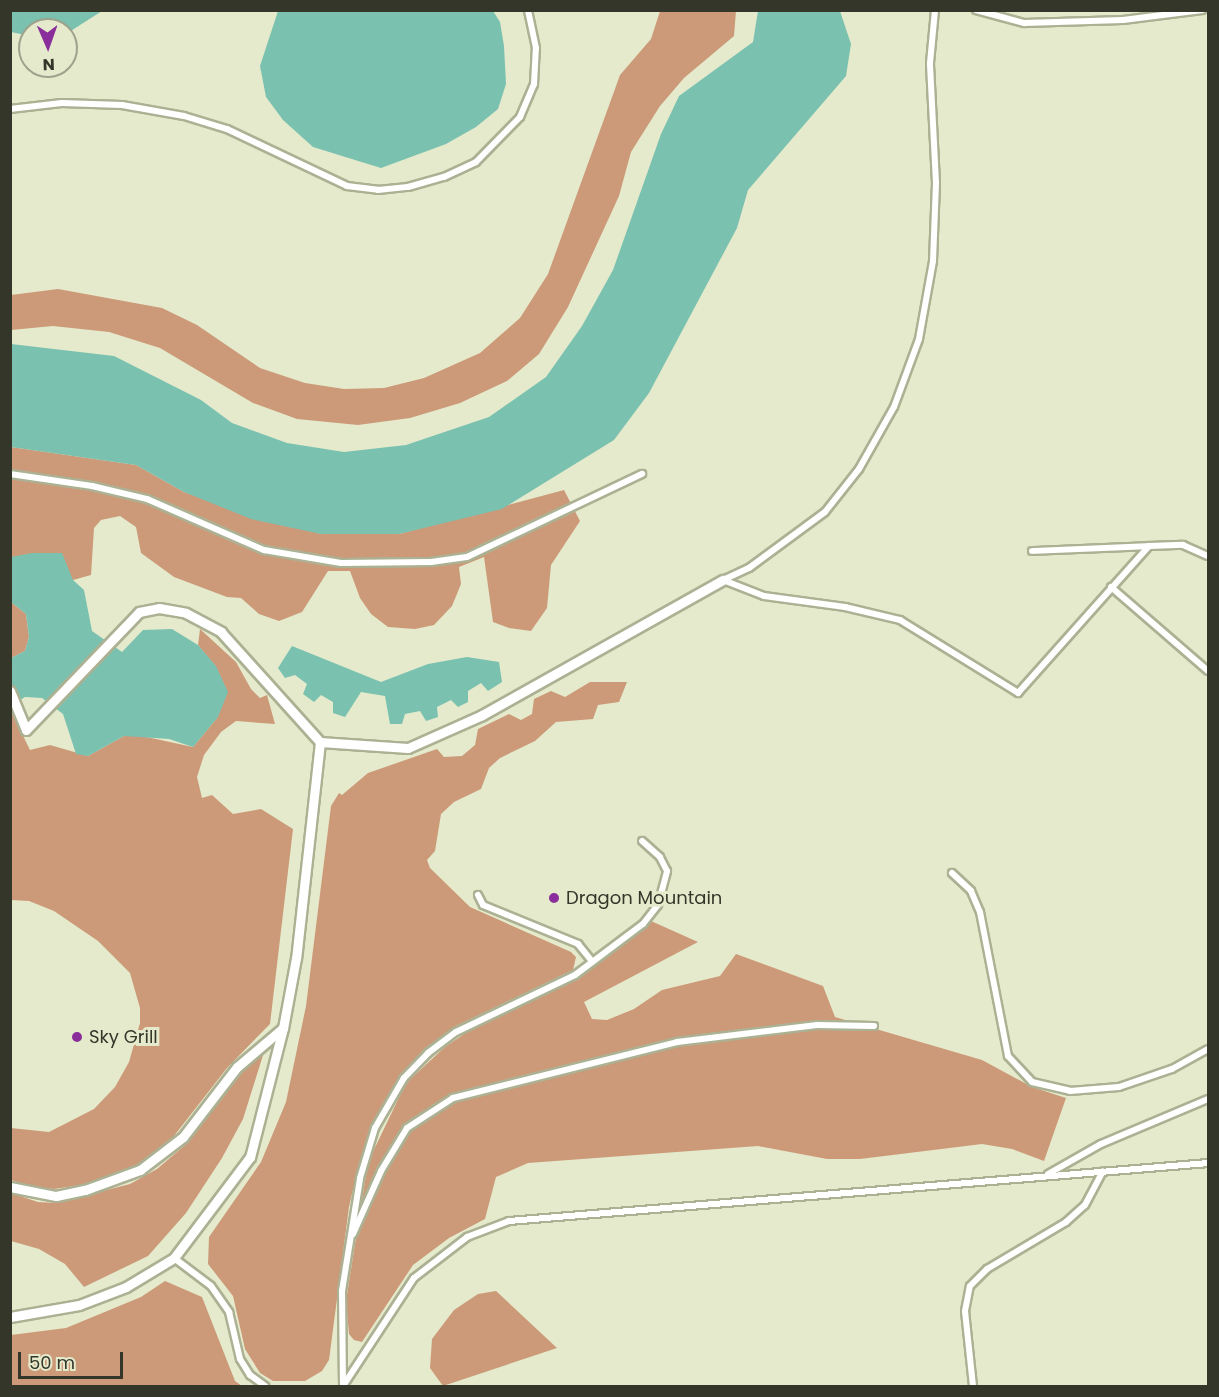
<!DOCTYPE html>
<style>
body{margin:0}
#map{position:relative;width:1219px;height:1397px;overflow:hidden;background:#e4eacb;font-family:Poppins,sans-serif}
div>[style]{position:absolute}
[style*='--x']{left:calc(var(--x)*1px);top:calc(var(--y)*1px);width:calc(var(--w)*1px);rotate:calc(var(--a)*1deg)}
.forest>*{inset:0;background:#cc9a79}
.water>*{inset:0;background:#7ac1b0}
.roads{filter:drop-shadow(2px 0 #acb193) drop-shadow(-2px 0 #acb193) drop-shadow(0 2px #acb193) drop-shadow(0 -2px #acb193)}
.service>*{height:6px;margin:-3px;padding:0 3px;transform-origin:3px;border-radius:3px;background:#fff}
.pedestrian>*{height:9px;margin:-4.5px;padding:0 4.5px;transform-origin:4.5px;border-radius:4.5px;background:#fff}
.dots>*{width:16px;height:16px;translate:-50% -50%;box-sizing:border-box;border:3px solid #e4eacb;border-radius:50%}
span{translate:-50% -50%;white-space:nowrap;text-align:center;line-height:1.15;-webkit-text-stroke:6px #e4eacb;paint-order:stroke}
.poi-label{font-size:18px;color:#34362a}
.left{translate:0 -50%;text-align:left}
.frame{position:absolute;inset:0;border:12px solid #34362a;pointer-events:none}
.north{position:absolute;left:18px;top:18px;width:60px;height:60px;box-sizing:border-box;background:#e4eacb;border:2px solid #9ea28b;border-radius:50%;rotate:178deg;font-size:16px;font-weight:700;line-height:24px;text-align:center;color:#34362a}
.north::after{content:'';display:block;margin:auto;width:21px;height:27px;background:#892e9a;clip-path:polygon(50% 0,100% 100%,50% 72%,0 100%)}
.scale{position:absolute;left:18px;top:1352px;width:105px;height:27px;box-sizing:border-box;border:3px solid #34362a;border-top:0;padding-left:8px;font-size:18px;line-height:21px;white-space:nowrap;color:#34362a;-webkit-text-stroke:4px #e4eacb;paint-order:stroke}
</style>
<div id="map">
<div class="forest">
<div style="clip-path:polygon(660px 11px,736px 11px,734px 36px,684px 78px,660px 106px,631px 152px,619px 196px,568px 307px,539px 354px,507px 381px,460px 403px,410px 418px,358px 425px,297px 419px,253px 403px,160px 348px,109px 332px,53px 326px,11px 330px,11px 295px,58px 289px,162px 308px,197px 325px,260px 368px,305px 383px,344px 389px,384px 388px,424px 378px,480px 353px,520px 318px,548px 274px,620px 75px,651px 39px)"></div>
<div style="clip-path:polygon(11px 447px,136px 465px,184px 492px,321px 534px,399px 534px,564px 490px,580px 521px,551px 565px,547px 608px,531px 631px,509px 628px,493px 622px,484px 557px,459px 567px,461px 584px,452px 606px,434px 625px,415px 629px,388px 627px,371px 614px,360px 598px,350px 571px,328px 571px,302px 612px,279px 621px,259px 614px,241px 598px,227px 597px,174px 577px,141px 553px,136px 527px,120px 516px,101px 520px,94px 528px,91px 575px,73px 580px,11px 557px)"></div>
<div style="clip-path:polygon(11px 602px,26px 614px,29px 637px,25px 651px,11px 658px)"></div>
<div style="clip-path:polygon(200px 629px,236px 662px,251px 689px,260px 698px,267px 695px,275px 724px,236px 721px,221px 732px,204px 755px,197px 777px,202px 798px,212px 795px,233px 814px,261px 809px,293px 829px,270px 1024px,227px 1068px,174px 1136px,148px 1159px,121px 1173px,81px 1185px,54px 1189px,30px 1186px,11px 1180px,11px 1128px,49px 1132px,94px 1109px,115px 1087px,129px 1062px,140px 1023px,140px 1008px,130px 973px,98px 941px,54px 911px,29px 901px,11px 900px,10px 709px,30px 750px,50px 745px,88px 756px,124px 736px,142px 736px,193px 747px,217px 718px,216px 667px,198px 645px)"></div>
<div style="clip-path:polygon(590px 682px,627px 682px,619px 702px,598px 705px,593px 719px,556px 722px,535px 741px,500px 758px,489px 768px,481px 789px,454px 802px,441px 814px,435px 851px,427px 860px,430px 868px,470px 907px,571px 952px,576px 957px,573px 970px,454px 1027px,404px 1071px,370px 1130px,359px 1164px,349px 1207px,329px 1360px,322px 1371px,305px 1381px,273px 1381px,260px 1373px,245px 1349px,233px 1296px,208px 1264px,209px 1237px,261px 1162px,286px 1102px,306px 1006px,331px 806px,339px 793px,342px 795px,368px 773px,437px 749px,444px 757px,462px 756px,475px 745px,478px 729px,509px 714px,521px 720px,532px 714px,534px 699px,551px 691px,565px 697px)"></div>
<div style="clip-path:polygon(651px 921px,698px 942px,584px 1002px,592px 1019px,607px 1020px,634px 1009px,662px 990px,720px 976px,736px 954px,823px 986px,835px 1017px,982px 1060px,1032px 1087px,1066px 1098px,1044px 1161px,1012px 1149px,982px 1144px,860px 1159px,827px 1159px,758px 1146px,528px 1163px,496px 1177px,485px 1219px,449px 1238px,413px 1265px,362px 1342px,354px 1340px,349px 1334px,346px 1301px,368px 1162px,406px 1083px,445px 1047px,470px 1030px,584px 975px)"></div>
<div style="clip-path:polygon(264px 1052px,243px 1119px,222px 1158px,186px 1213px,148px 1256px,84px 1287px,65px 1264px,39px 1249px,11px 1241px,11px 1193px,38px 1202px,56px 1203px,130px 1184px,157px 1169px,184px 1146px,249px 1064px)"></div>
<div style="clip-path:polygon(165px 1281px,202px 1297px,235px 1381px,242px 1386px,11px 1386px,11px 1335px,66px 1328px,141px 1297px)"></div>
<div style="clip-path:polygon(496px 1291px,557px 1348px,443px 1386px,430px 1368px,432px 1339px,454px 1310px,478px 1294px)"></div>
</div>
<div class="water">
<div style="clip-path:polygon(10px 11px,11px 10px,102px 11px,66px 34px,66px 30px,30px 30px,30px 36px,11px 32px)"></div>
<div style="clip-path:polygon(278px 11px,493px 11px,500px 22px,504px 46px,506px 84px,498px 109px,476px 127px,446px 144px,381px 168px,313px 147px,283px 120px,266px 97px,260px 66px)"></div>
<div style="clip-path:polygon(758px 11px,840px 11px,851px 44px,846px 76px,748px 190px,737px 228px,649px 393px,614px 440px,502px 509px,399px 534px,321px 534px,251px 519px,184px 492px,136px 465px,11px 447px,11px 344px,114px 356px,201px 400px,232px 423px,287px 443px,344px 452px,406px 445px,489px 417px,546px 377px,582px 326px,613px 270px,661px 134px,679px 96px,753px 42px)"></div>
<div style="clip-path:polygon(32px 553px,62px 553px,73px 580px,84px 590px,92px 631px,122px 652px,143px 630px,172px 629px,198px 645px,216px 666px,228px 692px,218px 717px,193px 747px,169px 739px,124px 736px,88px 756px,76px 754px,63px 714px,42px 698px,25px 697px,11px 706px,11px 658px,25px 651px,29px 637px,26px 614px,11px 602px,11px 557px)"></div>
<div style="clip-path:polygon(292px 646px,381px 682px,428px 664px,467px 657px,499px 662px,502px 682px,488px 691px,481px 683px,468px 691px,468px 702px,458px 707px,451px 700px,437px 707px,438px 717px,426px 721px,420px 711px,405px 714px,402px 724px,390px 724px,385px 696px,361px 692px,345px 717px,333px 713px,333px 702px,321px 695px,314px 702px,303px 694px,307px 684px,295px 675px,285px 678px,278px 668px)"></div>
</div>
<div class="roads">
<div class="service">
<div style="--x:976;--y:10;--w:50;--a:15.2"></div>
<div style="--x:1024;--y:23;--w:99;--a:-1.7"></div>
<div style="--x:1123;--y:20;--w:80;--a:-7.2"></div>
<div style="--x:10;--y:109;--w:52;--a:-6.6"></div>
<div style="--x:62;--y:103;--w:60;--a:1.9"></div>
<div style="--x:122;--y:105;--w:63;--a:10.1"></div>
<div style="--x:184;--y:116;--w:45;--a:16.8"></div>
<div style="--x:227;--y:129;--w:133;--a:25.4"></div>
<div style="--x:347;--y:186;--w:31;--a:7"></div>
<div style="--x:378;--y:190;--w:30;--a:-6"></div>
<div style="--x:408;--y:187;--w:37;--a:-16"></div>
<div style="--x:444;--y:177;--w:35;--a:-25"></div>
<div style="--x:476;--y:162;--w:63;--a:-45.6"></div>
<div style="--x:520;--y:117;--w:36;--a:-67"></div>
<div style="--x:534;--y:84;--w:36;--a:-87"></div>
<div style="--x:536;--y:48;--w:39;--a:-102"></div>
<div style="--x:10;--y:474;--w:83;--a:8.3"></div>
<div style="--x:92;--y:486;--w:57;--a:13.3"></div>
<div style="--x:147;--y:499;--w:128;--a:23.6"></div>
<div style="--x:264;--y:550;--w:78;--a:9.6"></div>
<div style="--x:341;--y:563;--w:90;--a:-0.6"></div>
<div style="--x:431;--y:562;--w:36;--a:-8"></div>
<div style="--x:467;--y:557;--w:194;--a:-25.4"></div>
<div style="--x:1032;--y:551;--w:117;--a:-2.4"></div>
<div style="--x:723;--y:580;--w:29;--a:-25"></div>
<div style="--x:749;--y:568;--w:94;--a:-36.4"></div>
<div style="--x:825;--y:512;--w:55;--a:-51.7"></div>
<div style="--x:859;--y:469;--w:71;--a:-60.6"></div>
<div style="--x:894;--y:407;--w:72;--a:-69.8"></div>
<div style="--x:919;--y:339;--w:79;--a:-79.8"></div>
<div style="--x:933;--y:261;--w:78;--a:-87.8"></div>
<div style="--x:936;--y:183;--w:120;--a:-92.9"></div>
<div style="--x:930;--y:63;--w:53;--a:-84.6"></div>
<div style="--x:723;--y:580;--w:44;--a:21.3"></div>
<div style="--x:764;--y:596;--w:82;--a:7.7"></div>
<div style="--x:845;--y:607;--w:57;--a:13.3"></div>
<div style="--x:900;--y:620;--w:139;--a:31.7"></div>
<div style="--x:1018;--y:693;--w:197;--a:-48.3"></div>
<div style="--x:1149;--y:546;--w:34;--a:-2"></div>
<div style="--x:1183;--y:545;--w:27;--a:24"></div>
<div style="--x:1111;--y:587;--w:128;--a:40.9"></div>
<div style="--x:952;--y:873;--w:26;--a:43"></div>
<div style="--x:971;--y:891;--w:23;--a:67"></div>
<div style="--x:980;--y:912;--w:147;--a:79"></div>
<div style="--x:1008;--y:1056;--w:35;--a:47"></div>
<div style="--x:1032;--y:1082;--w:39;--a:13"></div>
<div style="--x:1070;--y:1091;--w:49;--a:-4.7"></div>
<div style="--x:1119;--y:1087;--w:56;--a:-18.8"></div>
<div style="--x:1172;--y:1069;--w:41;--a:-29.1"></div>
<div style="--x:478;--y:895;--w:11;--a:63"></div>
<div style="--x:483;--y:905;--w:103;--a:22.3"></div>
<div style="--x:578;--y:944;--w:22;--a:51"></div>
<div style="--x:1048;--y:1174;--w:61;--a:-29.5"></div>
<div style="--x:1101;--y:1144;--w:116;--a:-22.8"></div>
<div style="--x:353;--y:1234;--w:69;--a:-66"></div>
<div style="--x:381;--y:1171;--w:50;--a:-58.8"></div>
<div style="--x:407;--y:1128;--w:55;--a:-33.1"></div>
<div style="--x:453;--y:1098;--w:231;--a:-14"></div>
<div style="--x:677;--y:1042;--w:141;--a:-6.9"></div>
<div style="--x:817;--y:1025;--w:57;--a:1"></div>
<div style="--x:174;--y:1258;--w:46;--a:37.1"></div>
<div style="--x:211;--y:1286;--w:32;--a:55"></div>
<div style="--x:229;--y:1312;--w:48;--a:76.8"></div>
<div style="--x:240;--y:1359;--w:19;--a:58"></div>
<div style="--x:250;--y:1375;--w:19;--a:36"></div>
<div style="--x:343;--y:1386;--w:129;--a:-56.7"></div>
<div style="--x:414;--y:1278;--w:67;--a:-37.7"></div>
<div style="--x:467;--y:1237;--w:45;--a:-20.9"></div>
<div style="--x:509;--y:1221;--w:701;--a:-4.74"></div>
<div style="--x:343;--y:1386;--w:95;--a:-90.6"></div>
<div style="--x:342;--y:1291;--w:114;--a:-80.9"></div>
<div style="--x:360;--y:1178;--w:52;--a:-73.3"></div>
<div style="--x:375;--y:1128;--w:58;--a:-59.9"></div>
<div style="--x:404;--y:1078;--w:35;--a:-46"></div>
<div style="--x:428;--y:1053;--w:35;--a:-37"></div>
<div style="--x:456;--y:1032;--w:132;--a:-25.6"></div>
<div style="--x:575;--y:975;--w:85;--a:-36.9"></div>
<div style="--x:643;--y:924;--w:24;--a:-52"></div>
<div style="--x:658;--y:905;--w:35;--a:-75"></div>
<div style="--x:667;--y:871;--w:16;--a:-117"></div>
<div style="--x:660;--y:857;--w:24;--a:-138"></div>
<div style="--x:973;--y:1386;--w:75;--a:-96.1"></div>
<div style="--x:965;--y:1311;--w:25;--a:-79"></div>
<div style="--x:970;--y:1286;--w:24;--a:-45"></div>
<div style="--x:987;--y:1269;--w:92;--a:-30.7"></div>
<div style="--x:1066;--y:1222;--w:25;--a:-42"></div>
<div style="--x:1085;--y:1205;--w:38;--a:-62"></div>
</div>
<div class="pedestrian">
<div style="--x:10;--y:691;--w:42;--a:67.7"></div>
<div style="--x:26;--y:730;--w:163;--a:-46.2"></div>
<div style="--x:139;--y:612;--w:20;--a:-11"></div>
<div style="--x:159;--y:608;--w:27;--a:10"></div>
<div style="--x:186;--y:613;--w:40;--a:28"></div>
<div style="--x:221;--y:632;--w:148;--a:48"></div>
<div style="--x:320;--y:742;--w:217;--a:96.3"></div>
<div style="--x:296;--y:958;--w:71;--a:100.5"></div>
<div style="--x:283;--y:1028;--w:133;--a:104.3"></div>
<div style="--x:250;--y:1157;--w:126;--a:127"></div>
<div style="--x:174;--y:1258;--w:56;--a:148.9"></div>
<div style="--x:126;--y:1287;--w:50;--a:159"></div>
<div style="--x:79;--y:1305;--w:70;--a:170.1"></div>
<div style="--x:320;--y:742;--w:88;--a:3.9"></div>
<div style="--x:408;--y:748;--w:81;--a:-24"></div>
<div style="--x:482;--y:715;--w:276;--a:-29.3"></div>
<div style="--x:10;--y:1187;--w:47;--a:11.1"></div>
<div style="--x:56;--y:1196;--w:30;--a:-12"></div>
<div style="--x:85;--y:1190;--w:59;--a:-20"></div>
<div style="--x:140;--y:1170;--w:54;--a:-37.5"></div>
<div style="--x:183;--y:1137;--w:88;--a:-52.4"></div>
<div style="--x:237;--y:1067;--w:60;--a:-40.3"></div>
</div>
</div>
<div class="dots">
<div style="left:554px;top:898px;background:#892e9a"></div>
<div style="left:77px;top:1037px;background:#892e9a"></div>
</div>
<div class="poi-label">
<span class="left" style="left:566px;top:898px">Dragon Mountain</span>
<span class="left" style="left:89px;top:1037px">Sky Grill</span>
</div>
<div class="frame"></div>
<div class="north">N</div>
<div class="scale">50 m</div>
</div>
